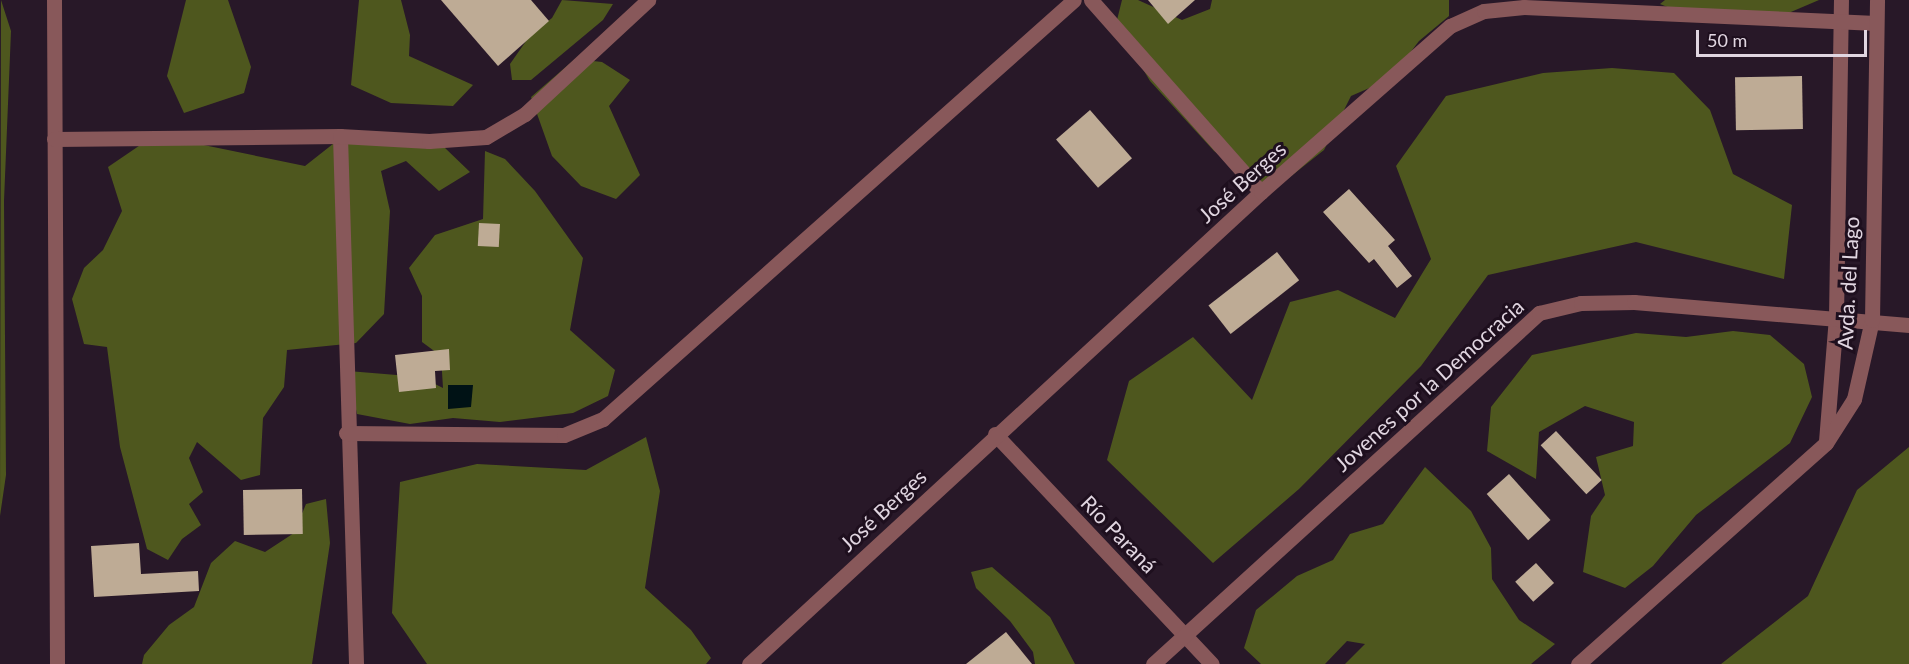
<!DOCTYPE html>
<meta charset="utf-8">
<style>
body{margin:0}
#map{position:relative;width:1909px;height:664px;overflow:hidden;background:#281828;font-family:Lato,sans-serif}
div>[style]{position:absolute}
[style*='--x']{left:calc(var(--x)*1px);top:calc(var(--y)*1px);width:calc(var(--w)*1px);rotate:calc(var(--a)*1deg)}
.forest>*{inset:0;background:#4e571e}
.water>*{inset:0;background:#001215}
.building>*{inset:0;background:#beab95;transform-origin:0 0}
.minor>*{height:15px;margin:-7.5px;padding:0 7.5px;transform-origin:7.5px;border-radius:7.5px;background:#88585a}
span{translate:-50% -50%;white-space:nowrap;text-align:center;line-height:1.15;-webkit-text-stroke:6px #1e0f1e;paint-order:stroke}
.street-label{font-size:21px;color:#e1d6e1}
.scale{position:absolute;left:1696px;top:30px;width:171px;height:27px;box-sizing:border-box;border:3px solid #e1d6e1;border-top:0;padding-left:8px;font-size:18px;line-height:21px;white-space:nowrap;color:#e1d6e1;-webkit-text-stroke:4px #1e0f1e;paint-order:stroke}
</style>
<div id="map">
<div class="forest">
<div style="clip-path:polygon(1px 0,11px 31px,4px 201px,6px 475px,0 516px)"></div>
<div style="clip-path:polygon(186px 0,228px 0,251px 67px,244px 93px,184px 113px,167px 76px)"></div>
<div style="clip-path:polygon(359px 0,401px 0,410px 35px,409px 56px,473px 85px,453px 106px,391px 103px,351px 85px)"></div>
<div style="clip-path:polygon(562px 0,613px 4px,603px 20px,531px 80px,512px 80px,510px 64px,531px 34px,552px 18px)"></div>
<div style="clip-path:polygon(1122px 0,1138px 0,1182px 20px,1210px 9px,1212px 0,1449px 0,1449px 16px,1419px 41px,1390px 79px,1351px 96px,1324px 150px,1271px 192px,1214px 151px,1150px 81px,1116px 24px)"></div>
<div style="clip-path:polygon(1665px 0,1819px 0,1772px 20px,1687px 15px,1660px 4px)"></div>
<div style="clip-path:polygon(575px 59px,602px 62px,630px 80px,609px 106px,640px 175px,616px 199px,581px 186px,552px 156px,531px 97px)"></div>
<div style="clip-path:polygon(1612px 68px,1674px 73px,1710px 110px,1733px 174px,1792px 205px,1784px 279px,1636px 242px,1488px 275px,1421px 366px,1299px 489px,1213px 563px,1107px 460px,1129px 381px,1193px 337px,1252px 400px,1290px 302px,1338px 290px,1395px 318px,1431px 259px,1396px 166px,1446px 96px,1543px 73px)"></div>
<div style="clip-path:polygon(155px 135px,305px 166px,338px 140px,444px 147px,470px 172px,439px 191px,406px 161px,381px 171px,390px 211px,384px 314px,356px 343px,287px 350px,284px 387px,263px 418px,260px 475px,241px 480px,197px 442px,189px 458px,203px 492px,189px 504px,201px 525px,182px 539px,168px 560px,147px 549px,120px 447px,107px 347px,84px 344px,72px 299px,84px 268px,103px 250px,122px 211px,108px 167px)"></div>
<div style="clip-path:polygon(485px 151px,505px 159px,535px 191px,583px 258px,570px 330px,615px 370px,608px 396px,573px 413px,500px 422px,453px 418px,410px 424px,357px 414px,348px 371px,421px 377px,443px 388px,441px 356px,422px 342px,422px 296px,409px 268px,435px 235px,483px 219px)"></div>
<div style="clip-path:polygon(1733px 331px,1770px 335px,1804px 364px,1812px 397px,1790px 443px,1696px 515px,1653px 566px,1625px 588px,1583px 572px,1591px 516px,1605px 495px,1596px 457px,1633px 446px,1634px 422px,1585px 406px,1539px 432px,1536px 479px,1487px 451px,1491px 407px,1532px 355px,1636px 333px,1686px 337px)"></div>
<div style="clip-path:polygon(646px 437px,660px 491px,645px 588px,691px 630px,711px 658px,706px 664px,427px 664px,392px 613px,400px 482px,477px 464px,586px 470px)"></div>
<div style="clip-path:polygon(1909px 447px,1909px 664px,1721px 664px,1808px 596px,1857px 490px)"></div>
<div style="clip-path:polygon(1425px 467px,1471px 511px,1491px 548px,1492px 579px,1519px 620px,1555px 644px,1531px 664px,1345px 664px,1365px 644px,1347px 641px,1325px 664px,1261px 664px,1244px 648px,1256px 610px,1297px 576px,1333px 560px,1350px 534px,1383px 524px)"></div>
<div style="clip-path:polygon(326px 499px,330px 543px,312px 664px,142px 664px,144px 655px,169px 625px,194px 607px,211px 563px,235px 541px,265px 552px,294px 533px,306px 504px)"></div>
<div style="clip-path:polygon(992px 567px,1050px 617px,1075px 664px,1035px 664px,1033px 652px,1010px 621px,976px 588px,971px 572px)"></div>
</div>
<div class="water">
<div style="clip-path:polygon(448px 385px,473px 385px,471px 407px,448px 409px)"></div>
</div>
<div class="building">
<div style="clip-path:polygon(441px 0,531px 0,549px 21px,498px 66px)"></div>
<div style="clip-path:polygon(1148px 0,1195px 0,1168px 24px)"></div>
<div style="left:1802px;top:76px;width:53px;height:67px;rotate:89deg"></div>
<div style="left:1090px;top:110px;width:64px;height:45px;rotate:49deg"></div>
<div style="clip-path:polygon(1349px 189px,1395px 240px,1388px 246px,1412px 276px,1397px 288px,1374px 259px,1369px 263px,1323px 212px)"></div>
<div style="left:479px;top:223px;width:21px;height:23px;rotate:3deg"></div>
<div style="left:1277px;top:252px;width:36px;height:87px;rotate:52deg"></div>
<div style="clip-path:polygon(449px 349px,450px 370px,435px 371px,436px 388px,399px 392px,395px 355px)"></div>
<div style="left:1556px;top:431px;width:67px;height:21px;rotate:47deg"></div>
<div style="left:1509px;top:474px;width:62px;height:30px;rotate:48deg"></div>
<div style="left:302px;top:489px;width:45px;height:59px;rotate:89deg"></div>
<div style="clip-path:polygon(139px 543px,141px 574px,198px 571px,199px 591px,94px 597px,91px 546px)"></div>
<div style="left:1536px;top:563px;width:27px;height:28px;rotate:48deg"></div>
<div style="clip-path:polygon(1006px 632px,1032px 664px,966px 664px)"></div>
</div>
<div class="minor">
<div style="--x:54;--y:0;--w:664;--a:89.74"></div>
<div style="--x:1091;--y:0;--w:256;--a:48.5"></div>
<div style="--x:340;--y:136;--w:528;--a:88.26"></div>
<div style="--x:54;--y:139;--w:286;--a:-0.6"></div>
<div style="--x:340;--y:136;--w:89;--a:3.2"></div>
<div style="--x:429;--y:141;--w:57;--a:-4"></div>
<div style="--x:486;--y:137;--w:45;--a:-30.5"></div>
<div style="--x:525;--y:114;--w:168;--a:-42.8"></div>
<div style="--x:346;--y:433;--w:218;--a:0.5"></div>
<div style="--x:564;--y:435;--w:42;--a:-22.3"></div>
<div style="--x:603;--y:419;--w:630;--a:-41.66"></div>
<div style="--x:995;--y:434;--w:316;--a:46.7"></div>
<div style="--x:1826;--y:441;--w:124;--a:-85.4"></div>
<div style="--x:1836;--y:317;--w:317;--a:-89.1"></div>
<div style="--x:749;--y:664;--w:696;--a:-42.67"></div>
<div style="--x:1261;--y:192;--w:252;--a:-41.3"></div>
<div style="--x:1450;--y:26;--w:37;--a:-24"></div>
<div style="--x:1484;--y:11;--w:40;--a:-5.7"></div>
<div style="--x:1524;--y:7;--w:352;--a:2.6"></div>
<div style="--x:1153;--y:664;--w:522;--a:-42.28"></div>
<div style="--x:1539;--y:313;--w:43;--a:-13.4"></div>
<div style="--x:1581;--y:303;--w:53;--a:-1.1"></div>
<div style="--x:1634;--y:302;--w:276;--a:4.8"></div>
<div style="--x:1578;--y:664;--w:332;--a:-41.7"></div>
<div style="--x:1826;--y:443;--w:52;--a:-57.5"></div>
<div style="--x:1854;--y:399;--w:81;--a:-77.2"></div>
<div style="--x:1872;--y:320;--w:320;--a:-89.1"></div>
</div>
<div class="street-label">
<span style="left:1242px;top:182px;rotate:-42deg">José Berges</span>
<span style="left:1848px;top:283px;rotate:-87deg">Avda. del Lago</span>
<span style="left:1429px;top:385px;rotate:-42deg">Jovenes por la Democracia</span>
<span style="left:883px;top:510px;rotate:-43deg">José Berges</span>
<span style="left:1119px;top:534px;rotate:46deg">Río Paraná</span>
</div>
<div class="scale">50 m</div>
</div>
